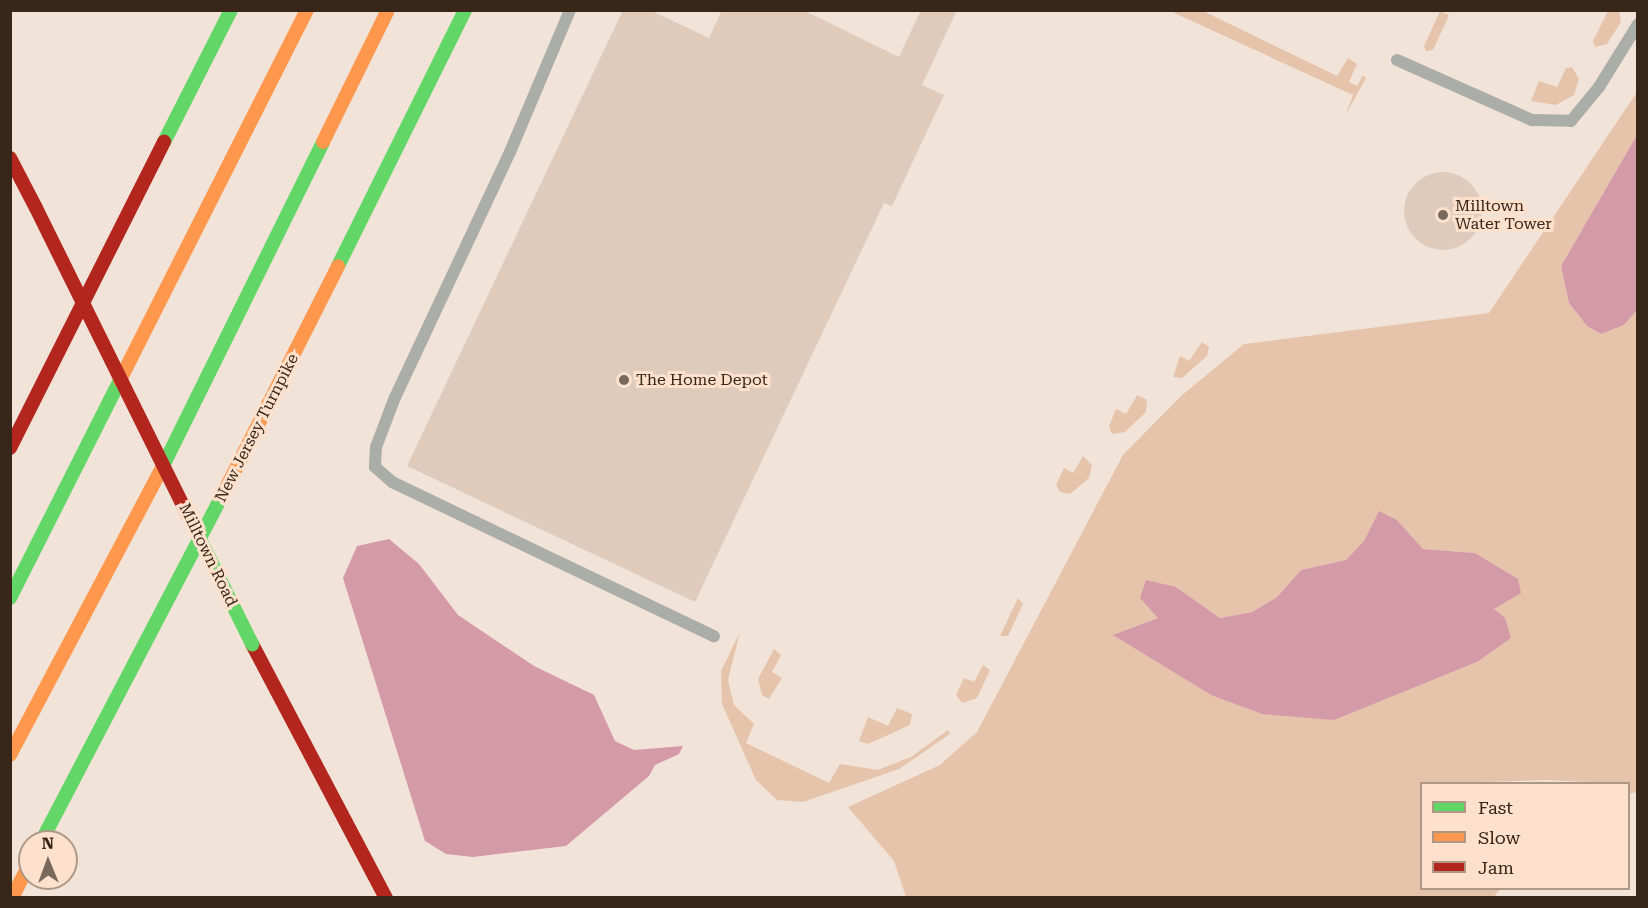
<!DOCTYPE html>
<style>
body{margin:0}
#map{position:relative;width:1648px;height:908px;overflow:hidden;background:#f2e3d8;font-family:"Roboto Serif",serif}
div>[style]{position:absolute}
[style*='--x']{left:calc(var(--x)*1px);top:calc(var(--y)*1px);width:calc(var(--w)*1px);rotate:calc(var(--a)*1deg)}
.green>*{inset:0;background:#e5c4ab}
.water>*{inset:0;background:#d59aa8}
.building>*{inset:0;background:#decbbc}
.round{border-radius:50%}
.lane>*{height:12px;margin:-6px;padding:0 6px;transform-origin:6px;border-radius:6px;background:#abaea8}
.fast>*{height:14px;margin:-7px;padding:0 7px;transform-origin:7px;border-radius:7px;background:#63d668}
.slow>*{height:14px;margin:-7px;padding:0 7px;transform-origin:7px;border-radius:7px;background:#ff974d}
.jam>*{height:14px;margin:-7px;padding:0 7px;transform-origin:7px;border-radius:7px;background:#b3261e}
.fast-bridge>*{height:14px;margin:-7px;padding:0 7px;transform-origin:7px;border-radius:7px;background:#63d668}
.jam-bridge>*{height:14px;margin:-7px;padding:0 7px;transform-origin:7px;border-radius:7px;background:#b3261e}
.dots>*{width:16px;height:16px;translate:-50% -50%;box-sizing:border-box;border:3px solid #fde1cd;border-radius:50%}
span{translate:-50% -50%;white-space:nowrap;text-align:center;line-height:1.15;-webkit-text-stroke:6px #fde1cd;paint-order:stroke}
.poi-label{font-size:16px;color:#382719}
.left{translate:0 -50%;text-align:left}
.street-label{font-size:16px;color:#382719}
.frame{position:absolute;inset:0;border:12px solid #382719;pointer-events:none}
.legend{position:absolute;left:1420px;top:782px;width:210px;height:108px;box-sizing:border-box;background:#fde1cd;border:2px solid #ae9785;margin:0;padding:8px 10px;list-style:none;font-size:18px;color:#382719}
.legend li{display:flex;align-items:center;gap:12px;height:30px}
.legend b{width:30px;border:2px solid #ae9785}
.north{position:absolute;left:18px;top:830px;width:60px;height:60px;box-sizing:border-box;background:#fde1cd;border:2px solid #ae9785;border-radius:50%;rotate:359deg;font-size:16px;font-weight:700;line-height:24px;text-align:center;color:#382719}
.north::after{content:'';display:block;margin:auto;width:21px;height:27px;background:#79695c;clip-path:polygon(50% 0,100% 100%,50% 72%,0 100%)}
</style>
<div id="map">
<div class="green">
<div style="clip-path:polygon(1170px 11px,1203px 11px,1337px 76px,1348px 58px,1357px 64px,1349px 82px,1357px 86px,1363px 75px,1366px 78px,1345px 116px,1353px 95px)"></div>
<div style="clip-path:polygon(1440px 11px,1449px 15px,1433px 50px,1426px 51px,1424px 46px)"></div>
<div style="clip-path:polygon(1608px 11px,1619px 11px,1621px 22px,1607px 44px,1595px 47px,1593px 41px)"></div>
<div style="clip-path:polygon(1572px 67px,1579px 79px,1574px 95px,1556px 105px,1531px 101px,1539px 81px,1557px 87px,1566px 68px)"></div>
<div style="clip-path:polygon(evenodd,1637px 92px,1637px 135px,1561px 266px,1569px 303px,1587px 326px,1601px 334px,1624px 325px,1637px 310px,1637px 792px,1629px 794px,1628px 784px,1546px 780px,1422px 784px,1422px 888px,1500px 889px,1493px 898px,906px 897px,894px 861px,848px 807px,940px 765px,977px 732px,1123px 455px,1181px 396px,1244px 344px,1489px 313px,1637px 92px,1379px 512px,1397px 520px,1423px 549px,1475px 553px,1517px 579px,1494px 609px,1510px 638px,1477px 662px,1333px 720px,1211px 695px,1114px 635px,1158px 618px,1176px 587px,1220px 618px,1252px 612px,1277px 597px,1301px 570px,1346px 560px,1364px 541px,1379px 512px)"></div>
<div style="clip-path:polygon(1202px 342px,1209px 347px,1207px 356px,1182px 378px,1173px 377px,1180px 356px,1189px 361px)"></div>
<div style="clip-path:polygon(1137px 395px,1147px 400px,1146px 412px,1125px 432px,1112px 434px,1109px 426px,1116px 409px,1126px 414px)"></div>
<div style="clip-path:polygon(1083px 456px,1092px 465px,1089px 478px,1070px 494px,1060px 492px,1056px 485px,1064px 468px,1073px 473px)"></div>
<div style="clip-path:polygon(1018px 598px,1023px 604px,1008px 636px,1000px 636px)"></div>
<div style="clip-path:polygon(740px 632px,728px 680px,734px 705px,754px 724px,746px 743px,829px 783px,840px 764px,878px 770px,911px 757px,948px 730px,950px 734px,899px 769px,803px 802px,777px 800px,756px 780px,722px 704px,721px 671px)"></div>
<div style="clip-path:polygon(774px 649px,781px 655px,772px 672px,782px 678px,769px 699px,762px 695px,758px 679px)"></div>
<div style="clip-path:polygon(983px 665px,990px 670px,977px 698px,962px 703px,956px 695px,964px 678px,974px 682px)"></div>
<div style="clip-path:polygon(897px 708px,912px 714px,910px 725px,868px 744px,859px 741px,868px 717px,888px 726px)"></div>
</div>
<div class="water">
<div style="clip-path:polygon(1637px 135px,1637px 310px,1624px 325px,1601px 334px,1587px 326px,1569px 303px,1561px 266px)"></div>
<div style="clip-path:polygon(1379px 511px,1397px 520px,1423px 549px,1475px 553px,1518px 579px,1521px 593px,1494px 609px,1505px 618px,1511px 638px,1477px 662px,1334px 720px,1262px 714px,1211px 695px,1113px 635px,1158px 618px,1140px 598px,1146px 580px,1176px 587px,1220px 618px,1252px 612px,1277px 597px,1301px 570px,1346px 560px,1364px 541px)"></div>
<div style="clip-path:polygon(389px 539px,419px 564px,458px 615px,534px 666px,594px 695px,615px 741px,634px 750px,683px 746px,679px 754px,655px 765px,649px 776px,566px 846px,473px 857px,446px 854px,425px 841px,343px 578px,357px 546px)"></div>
</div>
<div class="building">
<div style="clip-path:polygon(623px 10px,650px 10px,709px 38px,722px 10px,803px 10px,899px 57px,921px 10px,957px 10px,922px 85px,944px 95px,892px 206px,884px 203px,695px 602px,407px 466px)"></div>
<div class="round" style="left:1404px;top:172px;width:78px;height:78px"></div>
</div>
<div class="lane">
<div style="--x:570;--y:10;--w:154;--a:112.9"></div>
<div style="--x:510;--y:152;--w:271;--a:115.1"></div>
<div style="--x:395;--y:397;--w:53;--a:110.8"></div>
<div style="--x:376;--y:447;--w:20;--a:93"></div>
<div style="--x:375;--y:467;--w:23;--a:41"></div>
<div style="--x:392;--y:482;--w:357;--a:25.6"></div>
<div style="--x:1397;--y:60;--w:148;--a:24"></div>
<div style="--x:1532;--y:120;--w:39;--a:1"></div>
<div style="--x:1571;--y:121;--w:44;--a:-50.5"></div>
<div style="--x:1599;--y:87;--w:74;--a:-58.2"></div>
</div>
<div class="fast">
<div style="--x:164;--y:142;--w:148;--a:-63.1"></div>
<div style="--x:338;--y:266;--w:286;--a:-63.6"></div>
<div style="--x:163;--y:466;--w:361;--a:-63.7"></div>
<div style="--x:10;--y:598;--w:244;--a:-63.2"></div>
<div style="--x:41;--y:842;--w:395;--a:-62.4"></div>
</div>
<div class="slow">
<div style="--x:323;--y:142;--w:147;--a:-63.8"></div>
<div style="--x:120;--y:380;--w:415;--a:-63.2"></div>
<div style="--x:224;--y:492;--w:253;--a:-63.2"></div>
<div style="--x:10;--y:755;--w:327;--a:-62.1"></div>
<div style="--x:12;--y:898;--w:39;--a:-63"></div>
</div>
<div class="jam">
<div style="--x:10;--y:158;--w:56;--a:62.5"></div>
<div style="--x:10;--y:448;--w:343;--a:-63.3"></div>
<div style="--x:252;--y:644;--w:287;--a:62.2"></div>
</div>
<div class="fast-bridge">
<div style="--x:190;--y:519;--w:140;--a:63.6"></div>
</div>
<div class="jam-bridge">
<div style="--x:36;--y:208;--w:347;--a:63.7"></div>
</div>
<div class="dots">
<div style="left:1443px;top:215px;background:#79695c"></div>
<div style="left:624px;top:380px;background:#79695c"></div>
</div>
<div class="poi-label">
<span class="left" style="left:1455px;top:215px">Milltown<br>Water Tower</span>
<span class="left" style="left:636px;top:380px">The Home Depot</span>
</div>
<div class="street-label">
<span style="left:257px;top:428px;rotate:-63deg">New Jersey Turnpike</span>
<span style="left:208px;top:555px;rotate:64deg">Milltown Road</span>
</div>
<div class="frame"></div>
<ul class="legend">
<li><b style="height:8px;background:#63d668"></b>Fast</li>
<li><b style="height:8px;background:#ff974d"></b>Slow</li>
<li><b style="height:8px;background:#b3261e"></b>Jam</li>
</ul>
<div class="north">N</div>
</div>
